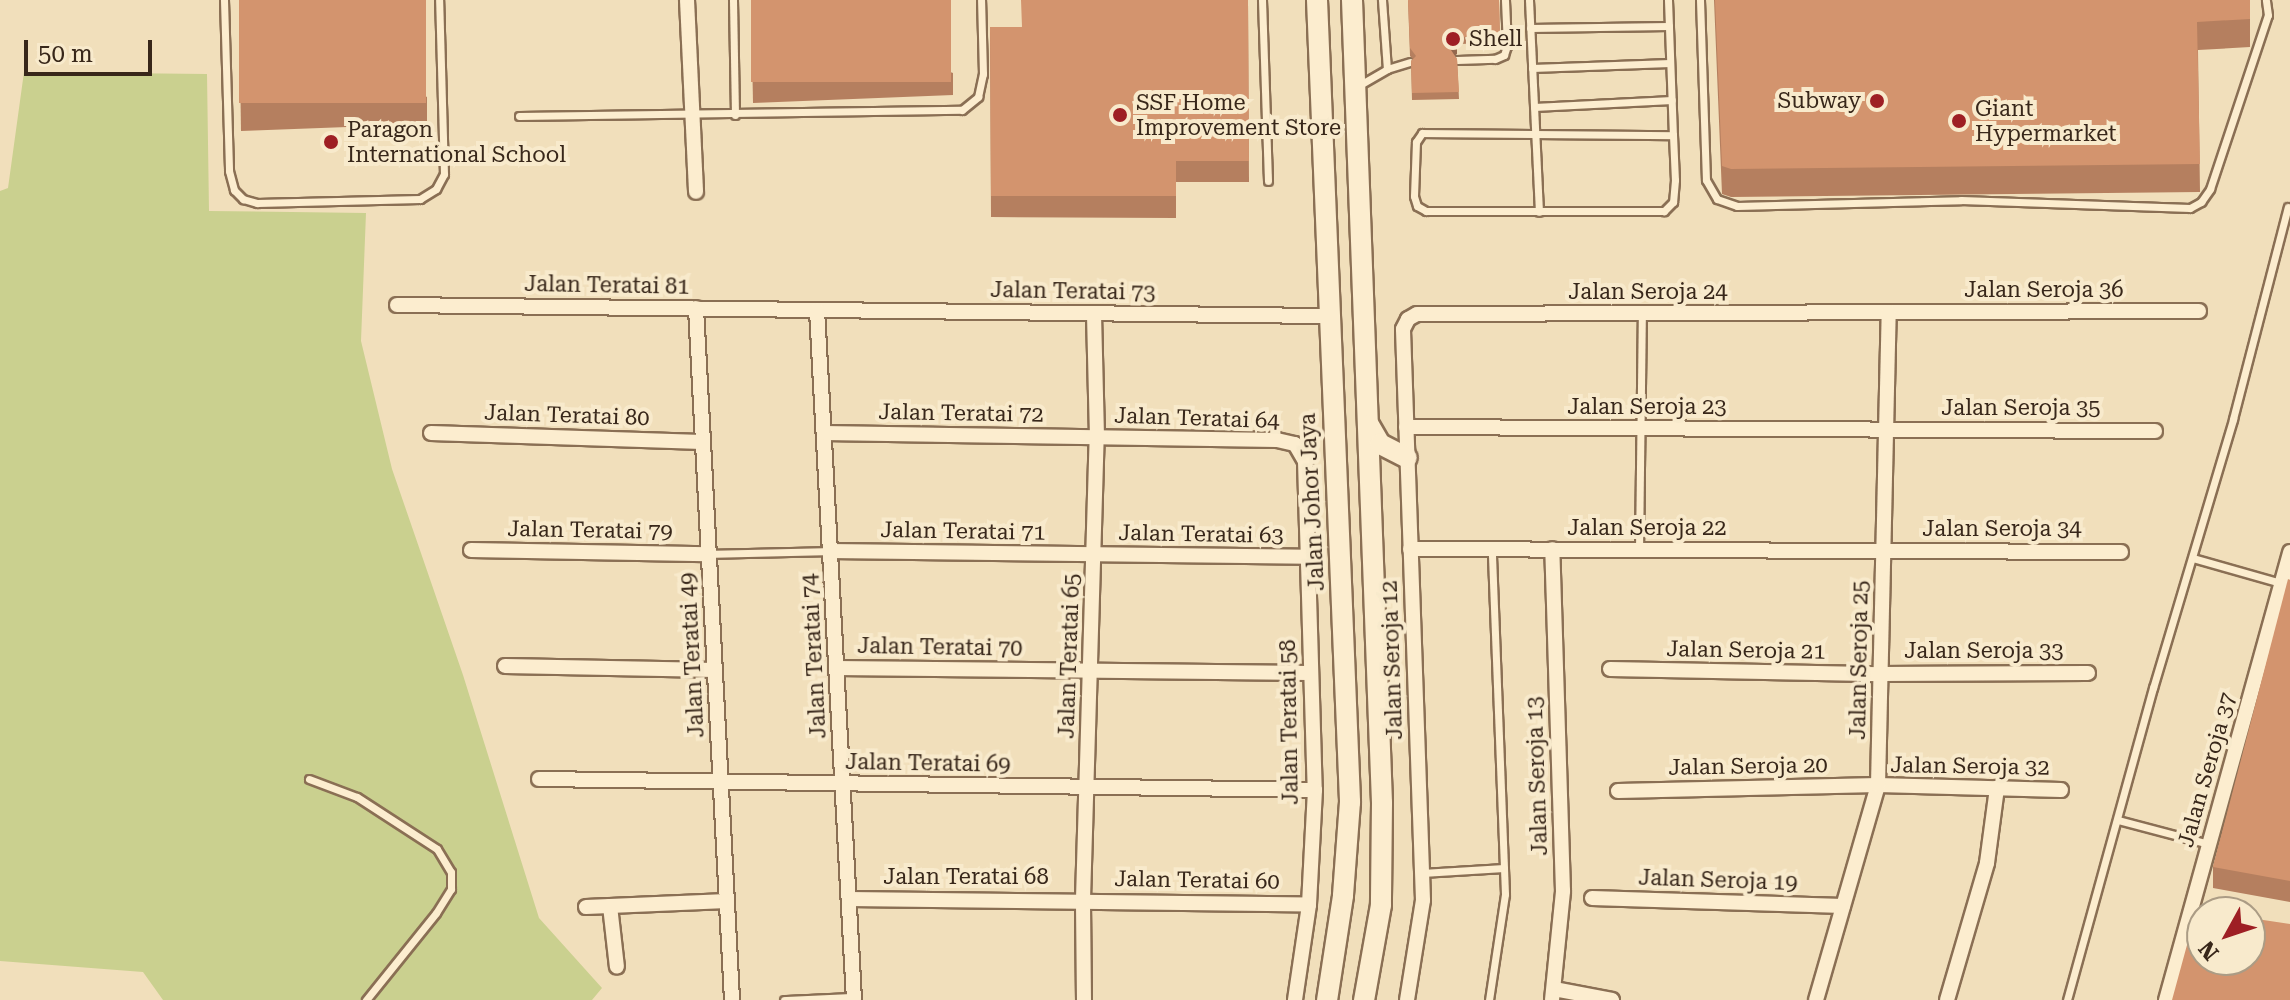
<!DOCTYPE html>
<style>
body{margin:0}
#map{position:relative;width:2290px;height:1000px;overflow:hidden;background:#f1dfbb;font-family:"Roboto Serif",serif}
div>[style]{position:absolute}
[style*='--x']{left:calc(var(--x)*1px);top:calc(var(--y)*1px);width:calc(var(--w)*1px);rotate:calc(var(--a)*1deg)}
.green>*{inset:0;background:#cad08f}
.roads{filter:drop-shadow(2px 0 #8a6f54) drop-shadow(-2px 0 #8a6f54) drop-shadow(0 2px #8a6f54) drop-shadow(0 -2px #8a6f54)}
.service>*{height:7px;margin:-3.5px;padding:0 3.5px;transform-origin:3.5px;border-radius:3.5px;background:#fcedcf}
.minor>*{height:14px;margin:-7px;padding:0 7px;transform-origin:7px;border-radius:7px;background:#fcedcf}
.secondary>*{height:20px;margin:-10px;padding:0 10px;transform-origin:10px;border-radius:10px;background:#fcedcf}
.wall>*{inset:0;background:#b57f5f}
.shaded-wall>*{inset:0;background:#94684d}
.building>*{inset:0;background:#d3946e;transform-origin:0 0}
.dots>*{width:22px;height:22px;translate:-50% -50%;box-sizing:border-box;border:4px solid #f8eacc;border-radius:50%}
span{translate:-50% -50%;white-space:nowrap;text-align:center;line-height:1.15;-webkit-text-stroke:8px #f8eacc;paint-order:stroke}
.poi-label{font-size:22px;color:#38271a}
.left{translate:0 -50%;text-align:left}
.right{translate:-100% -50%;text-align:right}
.street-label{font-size:22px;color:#38271a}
.north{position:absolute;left:2186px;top:896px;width:80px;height:80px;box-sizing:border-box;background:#f8eacc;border:2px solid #ab9c85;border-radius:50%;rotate:230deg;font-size:22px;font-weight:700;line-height:32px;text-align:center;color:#38271a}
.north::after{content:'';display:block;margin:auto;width:28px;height:36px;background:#9e1f24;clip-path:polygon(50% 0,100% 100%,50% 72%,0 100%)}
.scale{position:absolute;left:24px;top:40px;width:128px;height:36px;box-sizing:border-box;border:4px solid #38271a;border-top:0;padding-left:10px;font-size:24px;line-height:28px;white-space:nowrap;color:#38271a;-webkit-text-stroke:6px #f8eacc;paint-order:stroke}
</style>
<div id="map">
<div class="green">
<div style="clip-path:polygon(24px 72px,207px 74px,209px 211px,366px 213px,361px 341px,392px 469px,463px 675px,539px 918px,602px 988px,592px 1000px,163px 1000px,143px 972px,0 961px,0 191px,8px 188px)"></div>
</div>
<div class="roads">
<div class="service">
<div style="--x:224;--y:0;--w:171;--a:88.3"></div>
<div style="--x:229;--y:171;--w:20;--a:75"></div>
<div style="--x:234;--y:190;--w:13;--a:45"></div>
<div style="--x:243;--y:199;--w:15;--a:16"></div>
<div style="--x:257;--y:203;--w:163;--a:-1.4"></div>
<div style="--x:420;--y:199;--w:19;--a:-32"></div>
<div style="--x:436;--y:189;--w:17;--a:-62"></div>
<div style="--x:444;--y:174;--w:174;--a:-91.6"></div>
<div style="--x:733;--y:0;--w:115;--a:89"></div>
<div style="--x:1262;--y:0;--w:181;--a:88.1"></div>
<div style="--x:1382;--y:0;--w:69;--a:85.9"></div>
<div style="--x:1529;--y:0;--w:212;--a:87.3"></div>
<div style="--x:1668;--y:0;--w:135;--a:87.9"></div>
<div style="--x:1673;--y:135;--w:45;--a:87.5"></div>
<div style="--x:1675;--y:180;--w:22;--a:95"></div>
<div style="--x:1673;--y:202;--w:13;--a:135"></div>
<div style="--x:1664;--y:211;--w:238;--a:180"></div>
<div style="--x:1426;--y:211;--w:10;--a:-151"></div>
<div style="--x:1417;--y:206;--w:10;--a:-107"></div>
<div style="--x:1414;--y:196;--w:54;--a:-87.9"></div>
<div style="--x:1416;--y:142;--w:11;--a:-56"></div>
<div style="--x:1422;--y:133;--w:251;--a:0.5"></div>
<div style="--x:1700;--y:0;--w:180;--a:88.1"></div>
<div style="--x:1706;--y:180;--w:22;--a:60"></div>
<div style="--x:1717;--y:199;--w:21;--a:19"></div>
<div style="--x:1737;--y:206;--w:224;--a:-1.5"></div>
<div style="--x:1961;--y:200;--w:229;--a:2"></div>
<div style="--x:2190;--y:208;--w:13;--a:-29"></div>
<div style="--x:2201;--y:202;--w:16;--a:-55"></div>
<div style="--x:2210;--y:189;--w:183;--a:-71.6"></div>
<div style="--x:2268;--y:15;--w:15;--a:-98"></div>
<div style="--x:1530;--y:28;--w:139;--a:-0.8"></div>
<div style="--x:1457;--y:60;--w:38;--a:-2"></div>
<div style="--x:1495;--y:59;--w:10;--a:-24"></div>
<div style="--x:1504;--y:55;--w:9;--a:-72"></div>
<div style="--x:1507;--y:46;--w:46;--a:-92.5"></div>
<div style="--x:1532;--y:68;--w:138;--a:-2.1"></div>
<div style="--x:1358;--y:86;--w:34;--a:-30"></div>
<div style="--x:1387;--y:69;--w:24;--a:-17"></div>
<div style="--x:1534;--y:107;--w:138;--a:-2.9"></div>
<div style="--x:519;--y:116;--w:443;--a:-0.8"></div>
<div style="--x:962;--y:110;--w:21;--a:-39"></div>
<div style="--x:978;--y:97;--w:24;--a:-78"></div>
<div style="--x:983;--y:74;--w:74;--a:-91.5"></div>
<div style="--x:1639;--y:550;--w:235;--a:-89.3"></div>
<div style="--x:708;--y:554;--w:122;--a:-1.4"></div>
<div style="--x:2193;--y:558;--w:91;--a:15.9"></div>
<div style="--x:309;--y:779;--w:51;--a:20.6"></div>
<div style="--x:357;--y:797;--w:95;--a:33"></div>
<div style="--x:437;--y:849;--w:27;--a:59"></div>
<div style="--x:451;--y:872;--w:17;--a:90"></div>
<div style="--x:451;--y:889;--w:28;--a:122"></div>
<div style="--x:436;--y:913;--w:112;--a:128.8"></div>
<div style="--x:2118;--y:820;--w:94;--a:14.8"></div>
<div style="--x:1422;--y:873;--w:82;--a:-3.5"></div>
<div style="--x:784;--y:1000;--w:69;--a:-2.5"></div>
<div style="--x:1489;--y:1000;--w:107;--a:-81.4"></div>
<div style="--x:1505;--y:894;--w:345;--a:-92.2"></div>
<div style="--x:2067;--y:1000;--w:324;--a:-74.6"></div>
<div style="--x:2153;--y:688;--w:281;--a:-73.4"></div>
<div style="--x:2233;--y:419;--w:219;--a:-75.5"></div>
</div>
<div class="minor">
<div style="--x:687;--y:0;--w:192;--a:87.3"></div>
<div style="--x:397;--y:305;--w:931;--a:0.68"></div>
<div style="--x:696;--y:308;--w:693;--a:87.02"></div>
<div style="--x:817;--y:310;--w:691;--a:86.93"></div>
<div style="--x:1406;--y:427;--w:749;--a:0.31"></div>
<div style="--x:431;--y:433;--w:271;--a:1.9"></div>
<div style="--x:824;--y:433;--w:453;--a:0.9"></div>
<div style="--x:1277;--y:440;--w:18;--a:13"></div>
<div style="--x:1295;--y:444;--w:20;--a:60"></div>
<div style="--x:1305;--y:461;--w:329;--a:88.3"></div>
<div style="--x:1315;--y:790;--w:115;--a:93"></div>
<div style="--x:1309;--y:905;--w:96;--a:98.4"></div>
<div style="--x:1410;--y:549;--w:711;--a:0.24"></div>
<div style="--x:471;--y:550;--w:237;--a:1"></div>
<div style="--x:830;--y:551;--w:478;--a:0.7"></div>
<div style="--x:505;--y:666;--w:210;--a:1.1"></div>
<div style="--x:836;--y:668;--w:473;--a:0.6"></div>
<div style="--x:1610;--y:669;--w:271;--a:1.1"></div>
<div style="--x:1881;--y:674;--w:207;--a:-0.3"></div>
<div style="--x:539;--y:779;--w:776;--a:0.81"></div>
<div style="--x:1618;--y:791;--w:260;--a:-1.3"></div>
<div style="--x:1878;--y:785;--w:183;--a:1.6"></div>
<div style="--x:1592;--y:898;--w:251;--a:1.8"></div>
<div style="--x:849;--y:899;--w:460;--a:0.7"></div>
<div style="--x:610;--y:906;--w:61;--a:83.5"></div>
<div style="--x:586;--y:907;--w:141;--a:-2.4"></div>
<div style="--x:1554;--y:989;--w:59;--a:10.7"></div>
<div style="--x:1084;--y:1000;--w:101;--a:-90.6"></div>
<div style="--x:1083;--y:899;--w:462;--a:-88.3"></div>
<div style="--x:1097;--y:437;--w:124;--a:-91.4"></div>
<div style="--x:1407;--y:1000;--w:101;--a:-80.9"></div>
<div style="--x:1423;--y:900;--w:571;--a:-92.01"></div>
<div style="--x:1403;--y:329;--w:11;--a:-63"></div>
<div style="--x:1408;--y:319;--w:10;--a:-29"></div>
<div style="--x:1417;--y:314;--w:782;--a:-0.22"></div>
<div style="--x:1552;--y:1000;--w:110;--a:-84.2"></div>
<div style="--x:1563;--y:891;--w:342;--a:-91.8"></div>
<div style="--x:1816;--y:1000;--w:224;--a:-73.9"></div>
<div style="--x:1878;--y:785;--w:473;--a:-88.7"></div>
<div style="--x:1947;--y:1000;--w:143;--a:-73.7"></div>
<div style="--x:1987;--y:863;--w:76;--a:-82.4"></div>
<div style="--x:2166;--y:1000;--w:465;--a:-74.5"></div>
</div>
<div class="secondary">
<div style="--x:1317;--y:0;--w:803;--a:87.64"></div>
<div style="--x:1350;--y:802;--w:94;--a:94.3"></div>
<div style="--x:1343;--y:896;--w:105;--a:98.7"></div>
<div style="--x:1352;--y:0;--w:804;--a:87.86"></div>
<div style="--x:1382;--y:803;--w:102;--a:90.6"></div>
<div style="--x:1381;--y:905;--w:97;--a:100.1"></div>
<div style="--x:1369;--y:425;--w:22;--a:60"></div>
<div style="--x:1380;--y:444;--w:30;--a:27"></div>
</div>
</div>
<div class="wall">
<div style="clip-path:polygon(239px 0,427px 97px,427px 124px,241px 131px)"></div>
<div style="clip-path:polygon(751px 0,953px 73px,953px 95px,753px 103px)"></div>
<div style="clip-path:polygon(1248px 0,1249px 182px,1176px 182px,1176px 218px,991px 217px,990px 27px,1021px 27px)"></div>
<div style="clip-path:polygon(1408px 0,1499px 0,1500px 43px,1457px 44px,1457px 54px,1454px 55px,1457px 59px,1459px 99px,1412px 100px,1411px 61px,1413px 59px,1410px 56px)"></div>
<div style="clip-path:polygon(1714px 0,2250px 0,2250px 47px,2198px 50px,2200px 192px,1731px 197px,1722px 194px)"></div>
<div style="clip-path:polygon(2290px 580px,2290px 902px,2213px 888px,2213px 867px)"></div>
</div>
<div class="shaded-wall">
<div style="clip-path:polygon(1457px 46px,1457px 54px,1451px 58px,1451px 50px)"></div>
</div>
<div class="building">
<div style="left:239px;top:0;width:187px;height:103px"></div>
<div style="left:751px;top:0;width:200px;height:82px"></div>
<div style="clip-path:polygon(1021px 0,1248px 0,1249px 161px,1176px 161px,1176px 196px,991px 196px,990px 27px,1022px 27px)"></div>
<div style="clip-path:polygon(1408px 0,1499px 0,1500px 36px,1457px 37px,1457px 46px,1451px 50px,1457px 59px,1459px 92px,1412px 93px,1411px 61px,1416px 56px,1410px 48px)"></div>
<div style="clip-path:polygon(1715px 0,2250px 0,2250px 19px,2197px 22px,2200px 164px,1731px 169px,1722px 166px)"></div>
<div style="clip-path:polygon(2288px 579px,2290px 580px,2290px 881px,2213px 867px)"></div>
<div style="clip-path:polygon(2250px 918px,2290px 924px,2290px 1000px,2172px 1000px,2193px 923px,2202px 919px,2202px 960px,2250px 960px)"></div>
</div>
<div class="dots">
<div style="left:1453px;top:39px;background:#9e1f24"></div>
<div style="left:1877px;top:101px;background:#9e1f24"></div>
<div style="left:1120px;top:115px;background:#9e1f24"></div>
<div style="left:1959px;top:121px;background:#9e1f24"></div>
<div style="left:331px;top:142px;background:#9e1f24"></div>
</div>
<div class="poi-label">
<span class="left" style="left:1469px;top:39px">Shell</span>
<span class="right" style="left:1861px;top:101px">Subway</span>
<span class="left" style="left:1136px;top:115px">SSF Home<br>Improvement Store</span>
<span class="left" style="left:1975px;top:121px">Giant<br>Hypermarket</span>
<span class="left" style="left:347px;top:142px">Paragon<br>International School</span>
</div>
<div class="street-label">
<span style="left:607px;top:285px;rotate:1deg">Jalan Teratai 81</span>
<span style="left:2044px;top:290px">Jalan Seroja 36</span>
<span style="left:1073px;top:291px;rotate:1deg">Jalan Teratai 73</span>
<span style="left:1648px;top:292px">Jalan Seroja 24</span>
<span style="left:1647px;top:407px">Jalan Seroja 23</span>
<span style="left:2021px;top:408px">Jalan Seroja 35</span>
<span style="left:961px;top:413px;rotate:1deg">Jalan Teratai 72</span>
<span style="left:567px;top:415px;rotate:2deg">Jalan Teratai 80</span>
<span style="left:1197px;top:418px;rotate:2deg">Jalan Teratai 64</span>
<span style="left:1312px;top:502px;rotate:-93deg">Jalan Johor Jaya</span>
<span style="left:1647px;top:528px">Jalan Seroja 22</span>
<span style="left:2002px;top:529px">Jalan Seroja 34</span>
<span style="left:590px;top:530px;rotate:1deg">Jalan Teratai 79</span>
<span style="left:963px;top:531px;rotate:1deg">Jalan Teratai 71</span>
<span style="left:1201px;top:534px;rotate:1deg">Jalan Teratai 63</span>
<span style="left:940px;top:647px;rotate:1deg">Jalan Teratai 70</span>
<span style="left:1746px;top:650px;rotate:1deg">Jalan Seroja 21</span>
<span style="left:1984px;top:651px">Jalan Seroja 33</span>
<span style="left:692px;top:655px;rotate:-93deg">Jalan Teratai 49</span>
<span style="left:814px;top:656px;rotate:-93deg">Jalan Teratai 74</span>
<span style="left:1069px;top:656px;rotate:-88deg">Jalan Teratai 65</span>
<span style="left:1392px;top:660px;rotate:-92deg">Jalan Seroja 12</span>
<span style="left:1859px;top:660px;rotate:-89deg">Jalan Seroja 25</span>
<span style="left:1289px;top:722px;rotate:-91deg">Jalan Teratai 58</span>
<span style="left:928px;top:763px;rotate:1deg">Jalan Teratai 69</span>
<span style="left:1748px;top:766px;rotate:-1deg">Jalan Seroja 20</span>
<span style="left:1970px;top:766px;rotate:1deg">Jalan Seroja 32</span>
<span style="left:2207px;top:770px;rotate:-74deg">Jalan Seroja 37</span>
<span style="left:1537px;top:776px;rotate:-92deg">Jalan Seroja 13</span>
<span style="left:966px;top:877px">Jalan Teratai 68</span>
<span style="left:1197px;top:880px;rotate:1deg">Jalan Teratai 60</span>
<span style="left:1718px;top:880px;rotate:2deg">Jalan Seroja 19</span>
</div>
<div class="north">N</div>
<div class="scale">50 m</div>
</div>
